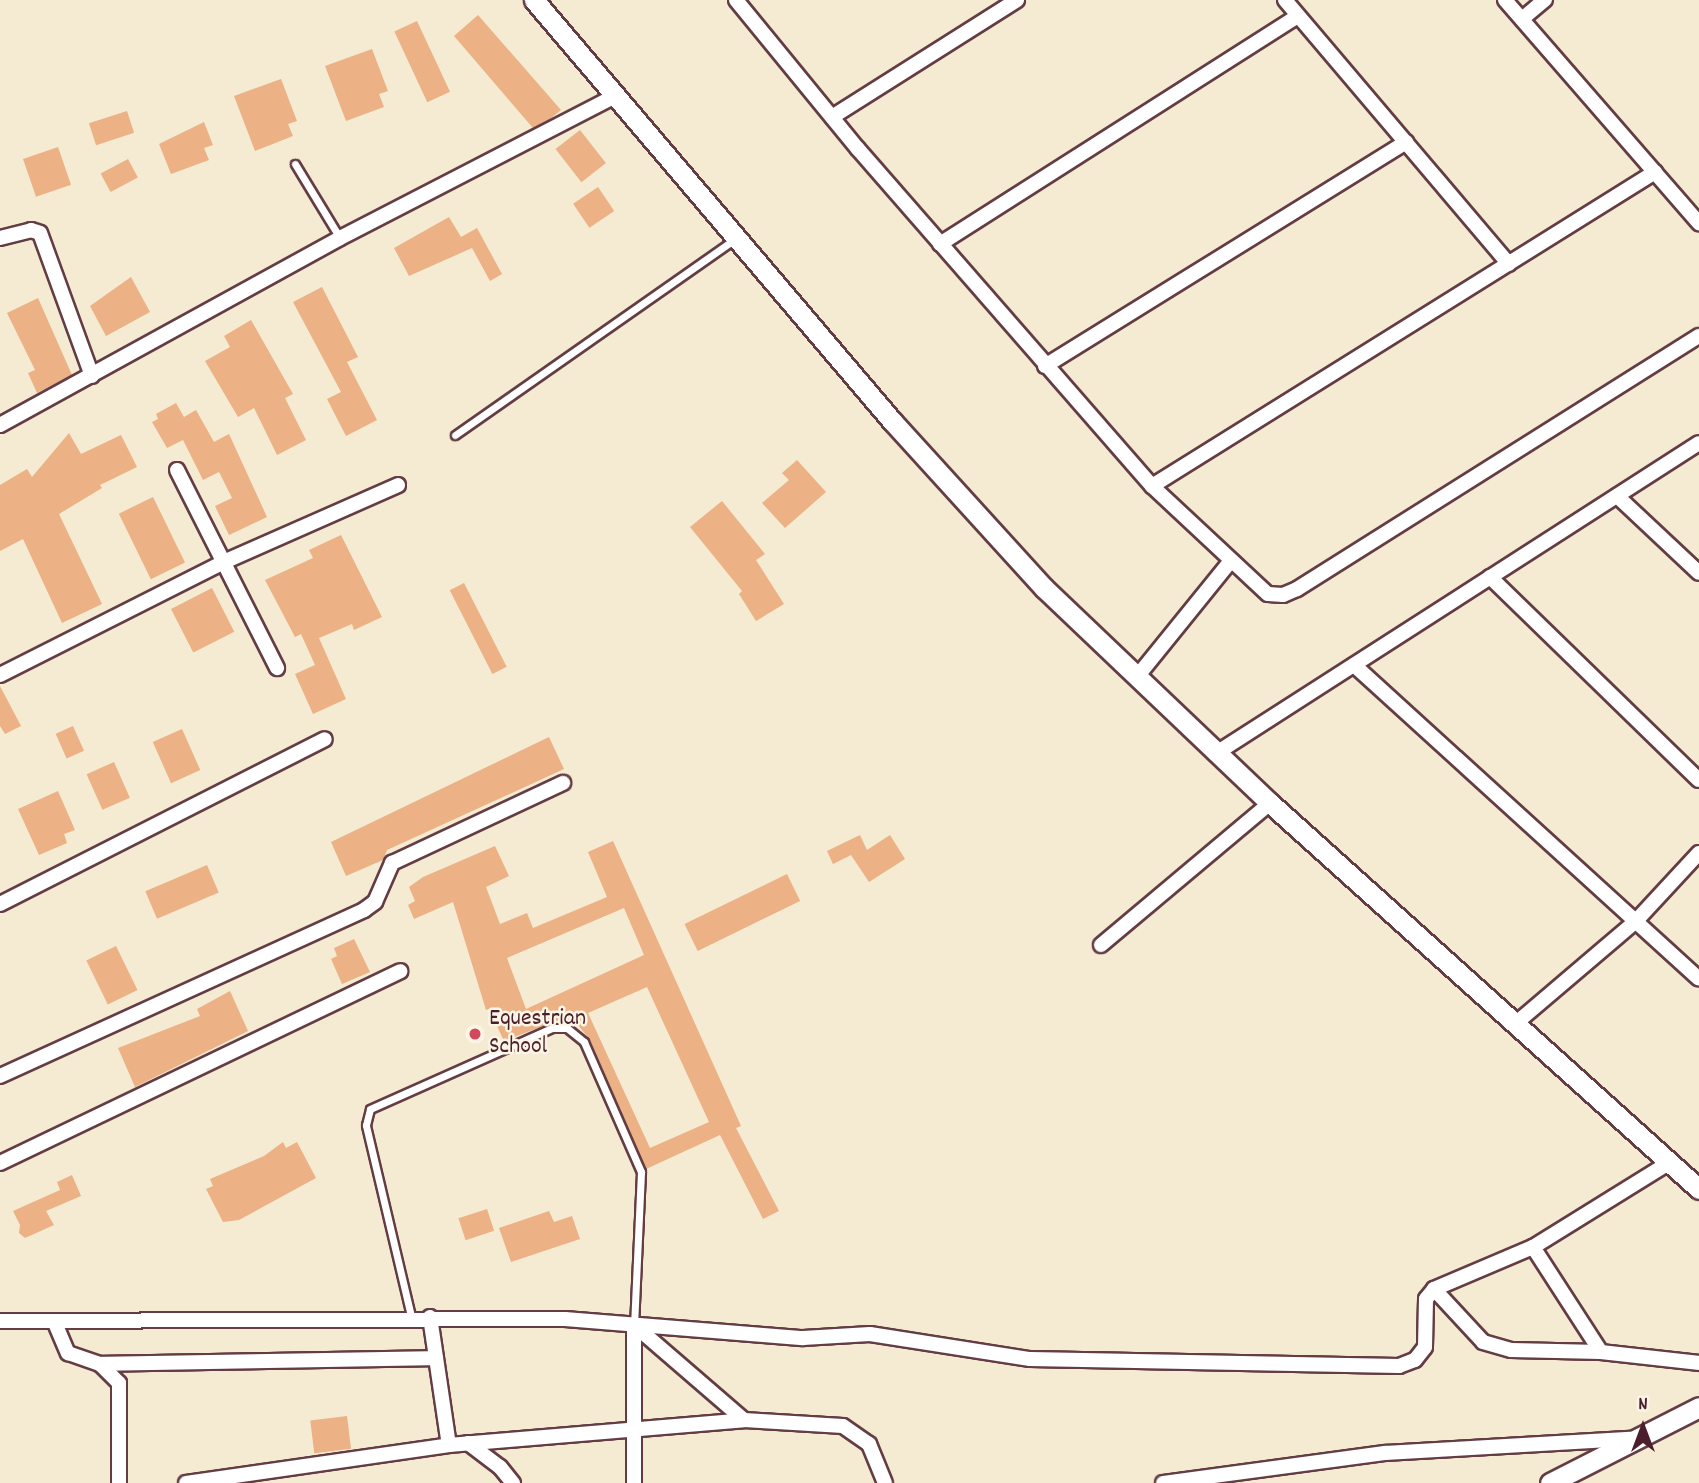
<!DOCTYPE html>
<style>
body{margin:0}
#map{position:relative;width:1699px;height:1483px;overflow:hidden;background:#f5ead2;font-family:Dekko,sans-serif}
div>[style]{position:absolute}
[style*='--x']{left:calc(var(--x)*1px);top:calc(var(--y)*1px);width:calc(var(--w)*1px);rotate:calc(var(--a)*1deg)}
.building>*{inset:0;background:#ecb184;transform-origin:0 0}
.roads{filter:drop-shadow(2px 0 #643d44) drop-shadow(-2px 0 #643d44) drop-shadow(0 2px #643d44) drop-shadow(0 -2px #643d44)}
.lane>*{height:7px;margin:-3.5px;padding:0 3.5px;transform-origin:3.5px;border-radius:3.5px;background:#fff}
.street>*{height:14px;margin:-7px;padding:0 7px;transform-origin:7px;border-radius:7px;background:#fff}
.secondary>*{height:19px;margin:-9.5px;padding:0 9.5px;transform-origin:9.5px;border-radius:9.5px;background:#fff}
.dots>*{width:19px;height:19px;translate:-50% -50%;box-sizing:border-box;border:4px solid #fcf5e5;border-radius:50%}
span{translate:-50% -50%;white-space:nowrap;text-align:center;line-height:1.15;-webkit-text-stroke:5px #fcf5e5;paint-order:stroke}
.poi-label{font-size:24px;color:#4a1f2b}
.left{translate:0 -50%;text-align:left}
.north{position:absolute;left:1608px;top:1392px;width:70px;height:70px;-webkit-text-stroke:5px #fcf5e5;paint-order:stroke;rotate:0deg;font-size:19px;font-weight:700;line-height:28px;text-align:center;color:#4a1f2b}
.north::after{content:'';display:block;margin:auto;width:24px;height:32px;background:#4a1f2b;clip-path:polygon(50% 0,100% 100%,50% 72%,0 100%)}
</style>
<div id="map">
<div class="building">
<div style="clip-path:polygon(478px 15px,561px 110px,550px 119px,533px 128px,454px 36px)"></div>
<div style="left:417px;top:21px;width:78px;height:25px;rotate:65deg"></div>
<div style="clip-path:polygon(372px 49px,388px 91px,379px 94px,384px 107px,346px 121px,325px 66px)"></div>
<div style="clip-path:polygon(281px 79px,297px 121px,288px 124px,293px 136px,255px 151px,234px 96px)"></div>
<div style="left:127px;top:111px;width:23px;height:40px;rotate:72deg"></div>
<div style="clip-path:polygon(204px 122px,213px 145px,204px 148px,209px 160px,171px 174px,159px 144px)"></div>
<div style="left:580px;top:130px;width:42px;height:31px;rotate:52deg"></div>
<div style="left:58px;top:147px;width:40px;height:37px;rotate:71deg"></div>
<div style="left:128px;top:159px;width:21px;height:31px;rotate:62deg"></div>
<div style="left:598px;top:187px;width:29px;height:30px;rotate:56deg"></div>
<div style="clip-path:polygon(449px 217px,461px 237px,477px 228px,502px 274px,490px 281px,472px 248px,409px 276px,394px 248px)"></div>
<div style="clip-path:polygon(131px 277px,150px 312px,106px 336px,90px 306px)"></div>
<div style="clip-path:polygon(322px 287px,358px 357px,347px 362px,377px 420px,346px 436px,327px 399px,341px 392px,293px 302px)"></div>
<div style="clip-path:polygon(38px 298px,72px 375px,37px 393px,28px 373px,35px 370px,7px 313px)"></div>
<div style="clip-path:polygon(251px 320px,293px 394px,285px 398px,306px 440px,277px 455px,254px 408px,238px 417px,205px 361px,230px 347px,224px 336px)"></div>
<div style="clip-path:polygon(176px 403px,184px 417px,196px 410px,214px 442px,229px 434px,267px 517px,229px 535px,215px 506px,232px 498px,219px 472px,203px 480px,183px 440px,167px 448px,152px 422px,158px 419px,156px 414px)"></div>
<div style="clip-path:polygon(69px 433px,81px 454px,121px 435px,137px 467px,100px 485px,102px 488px,59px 514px,102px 604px,62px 623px,23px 539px,0 551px,0 485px,27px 469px,32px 477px)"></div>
<div style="clip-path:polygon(797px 460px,826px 492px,785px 528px,762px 503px,789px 480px,782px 473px)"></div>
<div style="left:153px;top:497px;width:73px;height:38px;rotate:64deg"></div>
<div style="clip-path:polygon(722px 501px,765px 554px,756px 560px,784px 604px,756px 621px,739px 594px,742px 591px,690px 527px)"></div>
<div style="clip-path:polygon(341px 535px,382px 617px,354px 630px,352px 624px,319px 638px,346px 699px,313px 714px,295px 674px,315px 665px,301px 634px,295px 637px,265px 580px,313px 558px,309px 550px)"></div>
<div style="left:464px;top:583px;width:94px;height:16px;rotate:63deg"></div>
<div style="left:212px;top:588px;width:49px;height:46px;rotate:63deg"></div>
<div style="clip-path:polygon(0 686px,21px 726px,5px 734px,0 726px)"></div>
<div style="left:73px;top:726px;width:27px;height:19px;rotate:66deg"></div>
<div style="left:182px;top:729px;width:45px;height:32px;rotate:66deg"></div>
<div style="clip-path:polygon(549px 737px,564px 769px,387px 850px,383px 860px,346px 876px,331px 842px)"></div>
<div style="left:114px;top:762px;width:39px;height:30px;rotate:66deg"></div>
<div style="clip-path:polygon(58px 791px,75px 830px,64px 834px,67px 843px,39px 855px,18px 809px)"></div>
<div style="clip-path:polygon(860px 835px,867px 850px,890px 835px,905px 859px,869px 882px,851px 855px,833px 864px,827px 851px)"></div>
<div style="clip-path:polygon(evenodd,613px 841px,741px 1126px,736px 1128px,779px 1211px,763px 1219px,720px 1135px,646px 1169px,590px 1040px,574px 1020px,565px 1022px,564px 1018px,504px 1041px,489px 1009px,486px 1010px,453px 902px,414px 919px,408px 905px,415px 901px,409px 887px,423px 877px,495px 846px,509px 876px,486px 887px,500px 924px,527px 913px,533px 928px,607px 897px,588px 852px,613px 841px,624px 908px,644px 955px,526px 1009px,507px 958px,624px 908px,613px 841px,647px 987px,709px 1122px,650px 1148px,588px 1013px,647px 987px)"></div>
<div style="left:207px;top:865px;width:30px;height:67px;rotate:67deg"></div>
<div style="left:787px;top:874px;width:30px;height:114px;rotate:64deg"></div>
<div style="clip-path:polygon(354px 939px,370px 972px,342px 984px,331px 959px,337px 956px,334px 948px)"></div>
<div style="left:116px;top:946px;width:49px;height:33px;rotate:64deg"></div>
<div style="clip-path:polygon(230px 991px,248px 1031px,135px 1087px,118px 1048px,200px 1016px,197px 1009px)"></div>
<div style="clip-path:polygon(283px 1142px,286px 1148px,297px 1142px,316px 1178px,239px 1220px,223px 1222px,206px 1189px,213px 1186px,210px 1179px,264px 1156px)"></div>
<div style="clip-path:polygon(72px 1175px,81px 1196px,46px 1211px,54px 1225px,25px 1238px,19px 1233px,20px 1225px,13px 1211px,60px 1190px,57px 1182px)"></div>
<div style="left:487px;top:1209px;width:23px;height:30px;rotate:72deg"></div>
<div style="clip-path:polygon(549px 1211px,554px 1222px,572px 1216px,580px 1239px,511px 1262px,499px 1228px)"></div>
<div style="left:347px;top:1416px;width:33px;height:37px;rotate:83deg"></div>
</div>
<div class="roads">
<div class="lane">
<div style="--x:295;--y:164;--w:87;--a:58.7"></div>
<div style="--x:455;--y:435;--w:342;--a:-35"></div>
<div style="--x:411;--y:1316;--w:196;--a:-103.3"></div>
<div style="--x:366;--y:1125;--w:16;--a:-76"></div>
<div style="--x:370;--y:1109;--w:199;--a:-24"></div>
<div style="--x:552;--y:1028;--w:15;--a:0"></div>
<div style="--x:567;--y:1028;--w:22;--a:39"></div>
<div style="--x:584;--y:1042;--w:142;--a:66.3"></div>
<div style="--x:641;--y:1172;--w:153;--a:92.6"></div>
</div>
<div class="street">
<div style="--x:736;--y:0;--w:193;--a:50.7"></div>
<div style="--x:858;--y:149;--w:447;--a:48.9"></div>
<div style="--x:1152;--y:486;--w:158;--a:43"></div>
<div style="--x:1268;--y:594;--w:15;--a:4"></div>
<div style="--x:1283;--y:595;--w:15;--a:-23"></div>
<div style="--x:1297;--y:589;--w:475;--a:-32.2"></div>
<div style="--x:1285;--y:0;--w:346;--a:49.7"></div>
<div style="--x:1505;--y:0;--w:296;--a:49"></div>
<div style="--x:1522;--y:19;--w:30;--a:-40"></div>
<div style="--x:832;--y:117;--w:219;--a:-32.3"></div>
<div style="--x:0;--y:238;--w:32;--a:-14"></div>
<div style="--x:31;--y:230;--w:9;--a:18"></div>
<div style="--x:40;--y:233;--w:152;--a:70"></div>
<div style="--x:940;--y:244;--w:424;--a:-32.5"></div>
<div style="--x:1045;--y:366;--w:425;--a:-31.8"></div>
<div style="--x:0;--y:425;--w:388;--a:-28.8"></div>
<div style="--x:340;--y:238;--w:307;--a:-27.3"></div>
<div style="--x:177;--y:470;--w:222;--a:63.2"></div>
<div style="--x:1152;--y:486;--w:593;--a:-31.97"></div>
<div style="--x:1617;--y:496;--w:112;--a:43.2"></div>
<div style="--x:1490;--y:577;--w:291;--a:44.2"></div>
<div style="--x:1354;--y:665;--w:466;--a:42.3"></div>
<div style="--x:0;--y:675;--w:253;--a:-26.8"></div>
<div style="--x:226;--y:561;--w:188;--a:-23.8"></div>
<div style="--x:1136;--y:678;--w:149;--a:-51"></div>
<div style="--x:1215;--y:754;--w:575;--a:-32.72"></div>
<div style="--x:0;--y:904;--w:364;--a:-26.9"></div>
<div style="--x:1101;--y:945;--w:221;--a:-40"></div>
<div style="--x:1515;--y:1024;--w:157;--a:-40.4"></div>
<div style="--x:1635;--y:922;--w:94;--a:-47.2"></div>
<div style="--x:0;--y:1076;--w:400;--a:-24.5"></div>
<div style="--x:364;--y:910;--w:14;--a:-36"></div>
<div style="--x:375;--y:902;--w:43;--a:-66.4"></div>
<div style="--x:392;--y:863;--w:189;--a:-25.1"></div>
<div style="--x:0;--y:1163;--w:444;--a:-25.6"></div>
<div style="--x:1533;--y:1247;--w:125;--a:57.1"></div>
<div style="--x:1434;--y:1289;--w:72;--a:47.2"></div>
<div style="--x:1483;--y:1342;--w:29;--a:16"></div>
<div style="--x:1511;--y:1350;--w:90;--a:1.3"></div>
<div style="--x:1601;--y:1352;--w:99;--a:6.4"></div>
<div style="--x:430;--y:1317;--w:129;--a:81.6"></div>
<div style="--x:0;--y:1321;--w:565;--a:-0.2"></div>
<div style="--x:565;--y:1319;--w:239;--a:4.6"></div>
<div style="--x:803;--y:1338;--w:67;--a:-3.4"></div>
<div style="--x:870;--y:1334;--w:162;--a:8.9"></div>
<div style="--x:1030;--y:1359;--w:369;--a:1.1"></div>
<div style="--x:1399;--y:1366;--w:17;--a:-21"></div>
<div style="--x:1415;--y:1360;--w:16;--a:-52"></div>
<div style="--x:1425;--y:1347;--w:48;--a:-88.8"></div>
<div style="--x:1426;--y:1299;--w:13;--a:-51"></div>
<div style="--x:1434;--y:1289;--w:108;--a:-23"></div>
<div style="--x:1533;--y:1247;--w:161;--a:-31.8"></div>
<div style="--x:55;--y:1323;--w:33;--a:67"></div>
<div style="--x:68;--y:1353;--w:34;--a:19"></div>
<div style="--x:100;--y:1364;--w:27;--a:45"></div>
<div style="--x:119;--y:1383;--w:100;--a:90"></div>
<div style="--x:100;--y:1364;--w:336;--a:-1"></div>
<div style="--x:468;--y:1443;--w:40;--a:37"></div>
<div style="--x:500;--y:1467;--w:21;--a:51"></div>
<div style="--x:186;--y:1483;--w:266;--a:-8.2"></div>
<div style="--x:449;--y:1445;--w:296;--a:-4.8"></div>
<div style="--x:744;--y:1420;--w:99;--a:3.5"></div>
<div style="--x:843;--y:1426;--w:32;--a:35"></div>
<div style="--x:869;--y:1444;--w:42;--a:67.7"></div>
<div style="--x:634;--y:1483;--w:158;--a:-90"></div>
<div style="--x:634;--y:1325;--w:145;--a:40.8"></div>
<div style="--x:1163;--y:1483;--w:224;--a:-7.7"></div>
<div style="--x:1385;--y:1453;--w:246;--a:-3.3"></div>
</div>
<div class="secondary">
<div style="--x:534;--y:0;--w:553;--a:49.62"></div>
<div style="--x:892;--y:421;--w:226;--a:47.7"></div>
<div style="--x:1044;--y:588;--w:312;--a:43.6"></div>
<div style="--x:1270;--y:803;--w:577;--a:41.98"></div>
<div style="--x:1550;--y:1483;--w:167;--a:-27"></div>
</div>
</div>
<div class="dots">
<div style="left:475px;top:1034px;background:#d1495b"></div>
</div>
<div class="poi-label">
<span class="left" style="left:489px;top:1034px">Equestrian<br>School</span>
</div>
<div class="north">N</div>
</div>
